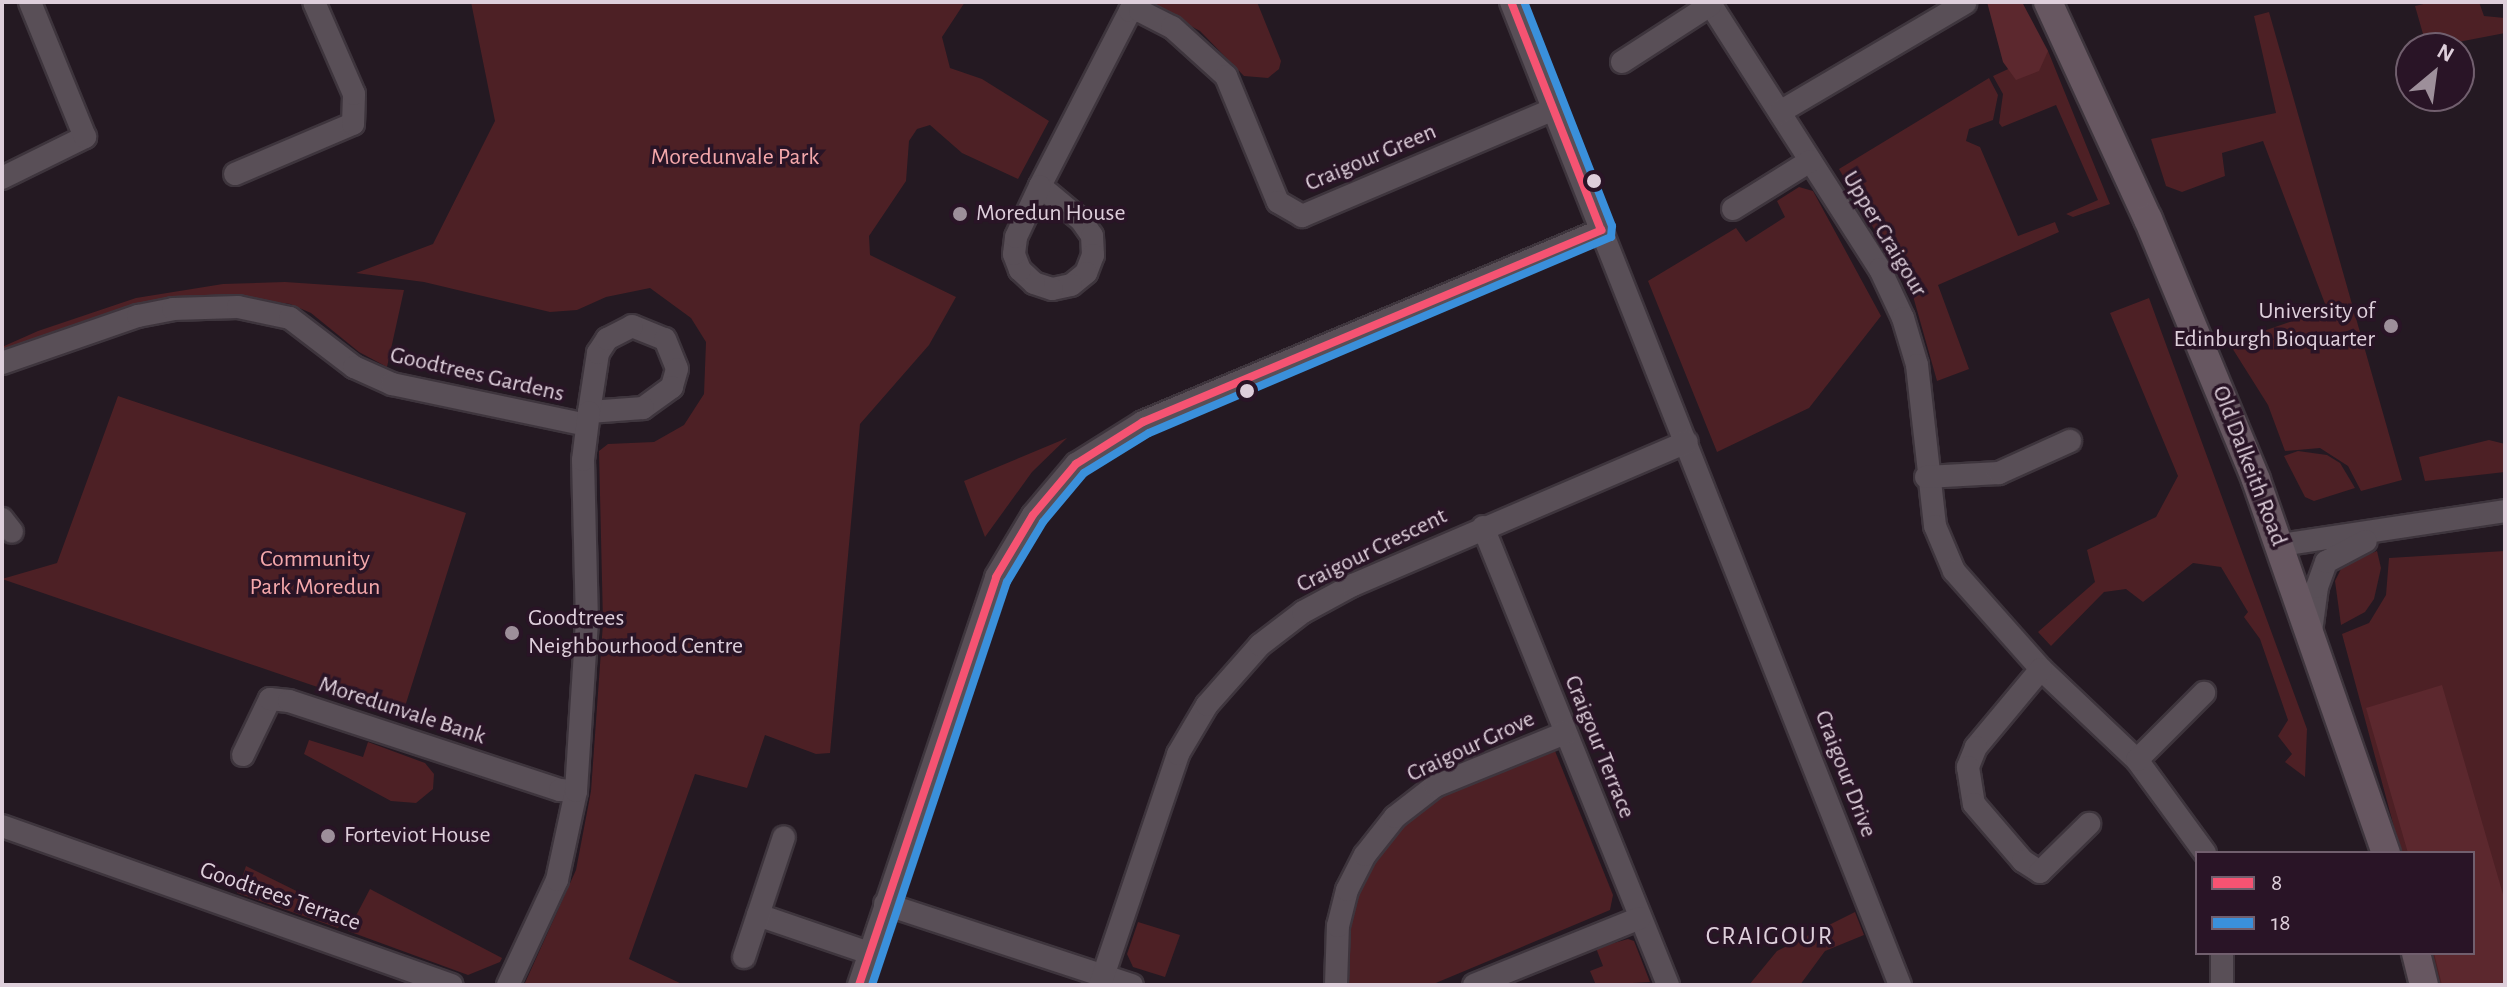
<!DOCTYPE html>
<style>
body{margin:0}
#map{position:relative;width:2507px;height:987px;overflow:hidden;background:#241922;font-family:"Alegreya Sans",sans-serif}
div>[style]{position:absolute}
[style*='--x']{left:calc(var(--x)*1px);top:calc(var(--y)*1px);width:calc(var(--w)*1px);rotate:calc(var(--a)*1deg)}
.green>*{inset:0;background:#4d2025}
.forest>*{inset:0;background:#5c282e}
.roads{filter:drop-shadow(2px 0 #3e353d) drop-shadow(-2px 0 #3e353d) drop-shadow(0 2px #3e353d) drop-shadow(0 -2px #3e353d)}
.minor>*{height:22px;margin:-11px;padding:0 11px;transform-origin:11px;border-radius:11px;background:#594f57}
.major>*{height:28px;margin:-14px;padding:0 14px;transform-origin:14px;border-radius:14px;background:#675761}
.bus-1>*{height:8px;margin:-4px;padding:0 4px;transform-origin:4px;border-radius:4px;background:#f65372}
.bus-2>*{height:8px;margin:-4px;padding:0 4px;transform-origin:4px;border-radius:4px;background:#3a90db}
.dots>*{width:22px;height:22px;translate:-50% -50%;box-sizing:border-box;border:4px solid #291426;border-radius:50%}
span{translate:-50% -50%;white-space:nowrap;text-align:center;line-height:1.15;-webkit-text-stroke:7px #291426;paint-order:stroke}
.park-label{font-size:24px;color:#f5a8ab}
.street-label{font-size:24px;color:#decfdb}
.poi-label{font-size:24px;color:#decfdb}
.left{translate:0 -50%;text-align:left}
.right{translate:-100% -50%;text-align:right}
.neighbourhood-label{font-size:26px;color:#decfdb;letter-spacing:2px}
.frame{position:absolute;inset:0;border:4px solid #decfdb;pointer-events:none}
.legend{position:absolute;left:2195px;top:851px;width:280px;height:104px;box-sizing:border-box;background:#291426;border:2px solid #715f6e;margin:0;padding:10px 14px;list-style:none;font-size:24px;color:#decfdb}
.legend li{display:flex;align-items:center;gap:16px;height:40px}
.legend b{width:40px;border:2px solid #715f6e}
.north{position:absolute;left:2395px;top:32px;width:80px;height:80px;box-sizing:border-box;background:#291426;border:2px solid #715f6e;border-radius:50%;rotate:29deg;font-size:22px;font-weight:700;line-height:32px;text-align:center;color:#decfdb}
.north::after{content:'';display:block;margin:auto;width:28px;height:36px;background:#9d8f9a;clip-path:polygon(50% 0,100% 100%,50% 72%,0 100%)}
</style>
<div id="map">
<div class="green">
<div style="clip-path:polygon(471px 2px,965px 2px,942px 37px,950px 68px,982px 79px,1049px 121px,1018px 179px,962px 153px,930px 125px,917px 129px,909px 141px,906px 181px,869px 236px,870px 255px,956px 297px,929px 345px,860px 424px,830px 753px,816px 754px,765px 735px,747px 788px,695px 774px,629px 959px,684px 985px,524px 985px,576px 870px,591px 791px,603px 623px,599px 451px,608px 444px,654px 442px,684px 425px,704px 394px,706px 342px,691px 318px,650px 288px,606px 297px,577px 310px,550px 312px,424px 282px,356px 273px,433px 244px,495px 121px)"></div>
<div style="clip-path:polygon(1146px 2px,1257px 2px,1281px 61px,1279px 69px,1268px 78px,1244px 76px,1200px 31px)"></div>
<div style="clip-path:polygon(2432px 2px,2479px 2px,2484px 16px,2505px 18px,2505px 33px,2427px 48px,2415px 6px)"></div>
<div style="clip-path:polygon(2269px 12px,2402px 480px,2361px 491px,2348px 466px,2320px 448px,2285px 451px,2268px 405px,2229px 343px,2327px 309px,2263px 141px,2222px 153px,2225px 176px,2182px 192px,2166px 186px,2151px 139px,2276px 113px,2254px 16px)"></div>
<div style="clip-path:polygon(2048px 51px,2110px 204px,2073px 217px,2066px 214px,2098px 200px,2056px 105px,2002px 127px,1999px 123px,2003px 94px,1993px 76px)"></div>
<div style="clip-path:polygon(1989px 78px,1998px 95px,1993px 120px,1969px 129px,1966px 141px,1980px 147px,2018px 236px,2055px 222px,2059px 232px,1938px 285px,1969px 369px,1937px 381px,1913px 296px,1839px 169px)"></div>
<div style="clip-path:polygon(1799px 187px,1813px 191px,1881px 316px,1809px 408px,1717px 452px,1648px 281px,1736px 228px,1746px 242px,1785px 217px,1777px 201px)"></div>
<div style="clip-path:polygon(285px 282px,404px 290px,387px 367px,359px 352px,311px 313px,290px 304px,233px 296px,194px 296px,126px 310px,2px 353px,2px 347px,38px 331px,136px 298px,223px 284px)"></div>
<div style="clip-path:polygon(2149px 298px,2307px 729px,2305px 777px,2285px 762px,2292px 754px,2278px 736px,2288px 720px,2260px 639px,2244px 617px,2248px 612px,2221px 567px,2193px 563px,2143px 602px,2126px 589px,2104px 592px,2051px 646px,2038px 632px,2095px 582px,2087px 550px,2156px 517px,2178px 476px,2110px 313px)"></div>
<div style="clip-path:polygon(118px 396px,466px 513px,402px 716px,2px 579px,57px 563px)"></div>
<div style="clip-path:polygon(1067px 438px,1032px 472px,985px 537px,964px 481px)"></div>
<div style="clip-path:polygon(2489px 440px,2505px 444px,2505px 472px,2425px 481px,2419px 457px)"></div>
<div style="clip-path:polygon(2298px 451px,2327px 455px,2340px 463px,2355px 488px,2314px 501px,2305px 497px,2284px 456px)"></div>
<div style="clip-path:polygon(2377px 551px,2381px 568px,2374px 599px,2365px 612px,2341px 625px,2335px 581px,2343px 565px)"></div>
<div style="clip-path:polygon(2505px 551px,2505px 985px,2437px 985px,2428px 953px,2473px 953px,2473px 853px,2401px 853px,2342px 634px,2369px 623px,2386px 595px,2389px 558px)"></div>
<div style="clip-path:polygon(309px 740px,363px 757px,368px 742px,425px 763px,434px 774px,433px 789px,416px 803px,391px 801px,304px 754px)"></div>
<div style="clip-path:polygon(1553px 746px,1613px 895px,1610px 910px,1431px 985px,1344px 985px,1342px 960px,1354px 899px,1383px 844px,1428px 799px)"></div>
<div style="clip-path:polygon(246px 866px,345px 915px,338px 928px,237px 893px)"></div>
<div style="clip-path:polygon(370px 889px,502px 958px,500px 962px,468px 975px,348px 931px)"></div>
<div style="clip-path:polygon(1855px 912px,1864px 935px,1825px 951px,1800px 985px,1749px 985px,1777px 951px)"></div>
<div style="clip-path:polygon(1138px 922px,1180px 935px,1165px 977px,1133px 967px,1127px 954px)"></div>
<div style="clip-path:polygon(1628px 939px,1634px 941px,1650px 982px,1596px 985px,1590px 971px,1603px 966px,1596px 948px)"></div>
</div>
<div class="forest">
<div style="clip-path:polygon(1987px 2px,2022px 2px,2048px 51px,2039px 71px,2016px 80px,2003px 62px)"></div>
<div style="clip-path:polygon(2442px 685px,2505px 901px,2505px 985px,2442px 985px,2434px 953px,2473px 953px,2473px 853px,2408px 853px,2366px 708px)"></div>
</div>
<div class="roads">
<div class="minor">
<div style="--x:1511;--y:2;--w:1057;--a:68.41"></div>
<div style="--x:1709;--y:2;--w:317;--a:57.4"></div>
<div style="--x:1880;--y:269;--w:54;--a:64.9"></div>
<div style="--x:1903;--y:318;--w:49;--a:73.4"></div>
<div style="--x:1917;--y:365;--w:162;--a:83.6"></div>
<div style="--x:1935;--y:526;--w:49;--a:67.1"></div>
<div style="--x:1954;--y:571;--w:131;--a:48.4"></div>
<div style="--x:2041;--y:669;--w:132;--a:43.5"></div>
<div style="--x:2137;--y:760;--w:115;--a:53.8"></div>
<div style="--x:1622;--y:62;--w:105;--a:-32.9"></div>
<div style="--x:1780;--y:112;--w:215;--a:-30.5"></div>
<div style="--x:235;--y:174;--w:128;--a:-23"></div>
<div style="--x:353;--y:124;--w:30;--a:-88"></div>
<div style="--x:354;--y:94;--w:100;--a:-113.5"></div>
<div style="--x:2;--y:178;--w:93;--a:-26.3"></div>
<div style="--x:85;--y:137;--w:146;--a:-112.2"></div>
<div style="--x:1040;--y:186;--w:197;--a:-62.8"></div>
<div style="--x:1130;--y:11;--w:10;--a:0"></div>
<div style="--x:1140;--y:11;--w:36;--a:27"></div>
<div style="--x:1172;--y:27;--w:73;--a:42.2"></div>
<div style="--x:1226;--y:76;--w:136;--a:67.6"></div>
<div style="--x:1278;--y:202;--w:28;--a:30"></div>
<div style="--x:1302;--y:216;--w:272;--a:-23"></div>
<div style="--x:1040;--y:186;--w:53;--a:39.7"></div>
<div style="--x:1081;--y:220;--w:19;--a:55"></div>
<div style="--x:1092;--y:236;--w:19;--a:87"></div>
<div style="--x:1093;--y:255;--w:19;--a:111"></div>
<div style="--x:1086;--y:273;--w:19;--a:141"></div>
<div style="--x:1071;--y:285;--w:19;--a:168"></div>
<div style="--x:1052;--y:289;--w:19;--a:-162"></div>
<div style="--x:1034;--y:283;--w:19;--a:-137"></div>
<div style="--x:1020;--y:270;--w:17;--a:-111"></div>
<div style="--x:1014;--y:254;--w:17;--a:-83"></div>
<div style="--x:1016;--y:237;--w:56;--a:-64.8"></div>
<div style="--x:1733;--y:209;--w:91;--a:-31.9"></div>
<div style="--x:632;--y:326;--w:35;--a:22"></div>
<div style="--x:665;--y:339;--w:32;--a:68"></div>
<div style="--x:677;--y:369;--w:19;--a:106"></div>
<div style="--x:672;--y:387;--w:36;--a:144"></div>
<div style="--x:643;--y:408;--w:54;--a:175.8"></div>
<div style="--x:589;--y:412;--w:60;--a:-81.3"></div>
<div style="--x:598;--y:353;--w:17;--a:-57"></div>
<div style="--x:607;--y:339;--w:28;--a:-27"></div>
<div style="--x:2;--y:363;--w:144;--a:-19.1"></div>
<div style="--x:138;--y:316;--w:36;--a:-11"></div>
<div style="--x:173;--y:309;--w:65;--a:-1.8"></div>
<div style="--x:238;--y:307;--w:53;--a:11.9"></div>
<div style="--x:290;--y:318;--w:81;--a:37.4"></div>
<div style="--x:354;--y:367;--w:42;--a:24.1"></div>
<div style="--x:392;--y:384;--w:199;--a:11.9"></div>
<div style="--x:1926;--y:477;--w:73;--a:-3.1"></div>
<div style="--x:1999;--y:473;--w:78;--a:-24.3"></div>
<div style="--x:2;--y:519;--w:16;--a:52"></div>
<div style="--x:1483;--y:527;--w:494;--a:68"></div>
<div style="--x:2281;--y:545;--w:227;--a:-8.6"></div>
<div style="--x:2311;--y:632;--w:45;--a:-82.4"></div>
<div style="--x:2317;--y:587;--w:27;--a:-70"></div>
<div style="--x:2326;--y:562;--w:45;--a:-27.7"></div>
<div style="--x:2041;--y:669;--w:102;--a:129.8"></div>
<div style="--x:1976;--y:747;--w:22;--a:112"></div>
<div style="--x:1968;--y:767;--w:37;--a:81"></div>
<div style="--x:1974;--y:804;--w:75;--a:49.3"></div>
<div style="--x:2023;--y:861;--w:20;--a:33"></div>
<div style="--x:2040;--y:872;--w:69;--a:-44.4"></div>
<div style="--x:243;--y:755;--w:62;--a:-64.3"></div>
<div style="--x:270;--y:699;--w:19;--a:6"></div>
<div style="--x:289;--y:701;--w:285;--a:18.2"></div>
<div style="--x:560;--y:790;--w:16;--a:4"></div>
<div style="--x:2137;--y:760;--w:95;--a:-45"></div>
<div style="--x:2;--y:826;--w:477;--a:19.5"></div>
<div style="--x:885;--y:904;--w:260;--a:18.2"></div>
<div style="--x:758;--y:915;--w:117;--a:18.9"></div>
<div style="--x:744;--y:957;--w:126;--a:-71.6"></div>
<div style="--x:508;--y:985;--w:116;--a:-65"></div>
<div style="--x:557;--y:880;--w:91;--a:-77.9"></div>
<div style="--x:576;--y:791;--w:168;--a:-86.3"></div>
<div style="--x:587;--y:623;--w:163;--a:-91.4"></div>
<div style="--x:583;--y:460;--w:48;--a:-82.9"></div>
<div style="--x:859;--y:985;--w:430;--a:-71.4"></div>
<div style="--x:996;--y:577;--w:72;--a:-59.2"></div>
<div style="--x:1033;--y:515;--w:67;--a:-49.9"></div>
<div style="--x:1076;--y:464;--w:79;--a:-32.1"></div>
<div style="--x:1143;--y:422;--w:497;--a:-22.7"></div>
<div style="--x:1100;--y:985;--w:244;--a:-71.3"></div>
<div style="--x:1178;--y:754;--w:57;--a:-59.4"></div>
<div style="--x:1207;--y:705;--w:80;--a:-48.5"></div>
<div style="--x:1260;--y:645;--w:54;--a:-37.5"></div>
<div style="--x:1303;--y:612;--w:57;--a:-28.4"></div>
<div style="--x:1353;--y:585;--w:363;--a:-23.2"></div>
<div style="--x:1336;--y:985;--w:59;--a:-88.1"></div>
<div style="--x:1338;--y:926;--w:37;--a:-76"></div>
<div style="--x:1347;--y:890;--w:39;--a:-63"></div>
<div style="--x:1365;--y:855;--w:48;--a:-51.7"></div>
<div style="--x:1395;--y:817;--w:51;--a:-37.8"></div>
<div style="--x:1435;--y:786;--w:140;--a:-22.2"></div>
<div style="--x:1474;--y:985;--w:179;--a:-22"></div>
<div style="--x:2222;--y:985;--w:32;--a:-90"></div>
</div>
<div class="major">
<div style="--x:2048;--y:2;--w:239;--a:65.3"></div>
<div style="--x:2148;--y:219;--w:282;--a:67.5"></div>
<div style="--x:2256;--y:480;--w:395;--a:70.8"></div>
<div style="--x:2416;--y:953;--w:33;--a:76"></div>
</div>
</div>
<div class="bus-1">
<div style="--x:859;--y:985;--w:430;--a:-71.4"></div>
<div style="--x:996;--y:577;--w:72;--a:-59.2"></div>
<div style="--x:1033;--y:515;--w:67;--a:-49.9"></div>
<div style="--x:1076;--y:464;--w:79;--a:-32.1"></div>
<div style="--x:1143;--y:422;--w:497;--a:-22.7"></div>
<div style="--x:1601;--y:230;--w:245;--a:-111.5"></div>
</div>
<div class="bus-2">
<div style="--x:872;--y:985;--w:425;--a:-71.5"></div>
<div style="--x:1007;--y:582;--w:70;--a:-59"></div>
<div style="--x:1043;--y:522;--w:64;--a:-50.1"></div>
<div style="--x:1084;--y:473;--w:76;--a:-31.6"></div>
<div style="--x:1149;--y:433;--w:502;--a:-22.99"></div>
<div style="--x:1611;--y:237;--w:11;--a:-85"></div>
<div style="--x:1612;--y:226;--w:241;--a:-111.4"></div>
</div>
<div class="dots">
<div style="left:1594px;top:181px;background:#decfdb"></div>
<div style="left:960px;top:214px;background:#9d8f9a"></div>
<div style="left:2391px;top:326px;background:#9d8f9a"></div>
<div style="left:1247px;top:391px;background:#decfdb"></div>
<div style="left:512px;top:633px;background:#9d8f9a"></div>
<div style="left:328px;top:836px;background:#9d8f9a"></div>
</div>
<div class="park-label">
<span style="left:735px;top:158px">Moredunvale Park</span>
<span style="left:315px;top:574px">Community<br>Park Moredun</span>
</div>
<div class="street-label">
<span style="left:1371px;top:158px;rotate:-23deg">Craigour Green</span>
<span style="left:1884px;top:234px;rotate:59deg">Upper Craigour</span>
<span style="left:477px;top:375px;rotate:13deg">Goodtrees Gardens</span>
<span style="left:2249px;top:466px;rotate:69deg">Old Dalkeith Road</span>
<span style="left:1372px;top:551px;rotate:-26deg">Craigour Crescent</span>
<span style="left:402px;top:711px;rotate:18deg">Moredunvale Bank</span>
<span style="left:1471px;top:747px;rotate:-25deg">Craigour Grove</span>
<span style="left:1599px;top:747px;rotate:68deg">Craigour Terrace</span>
<span style="left:1845px;top:774px;rotate:69deg">Craigour Drive</span>
<span style="left:280px;top:897px;rotate:19deg">Goodtrees Terrace</span>
</div>
<div class="poi-label">
<span class="left" style="left:976px;top:214px">Moredun House</span>
<span class="right" style="left:2375px;top:326px">University of<br>Edinburgh Bioquarter</span>
<span class="left" style="left:528px;top:633px">Goodtrees<br>Neighbourhood Centre</span>
<span class="left" style="left:344px;top:836px">Forteviot House</span>
</div>
<div class="neighbourhood-label">
<span style="left:1770px;top:937px">CRAIGOUR</span>
</div>
<div class="frame"></div>
<ul class="legend">
<li><b style="height:10px;background:#f65372"></b>8</li>
<li><b style="height:10px;background:#3a90db"></b>18</li>
</ul>
<div class="north">N</div>
</div>
